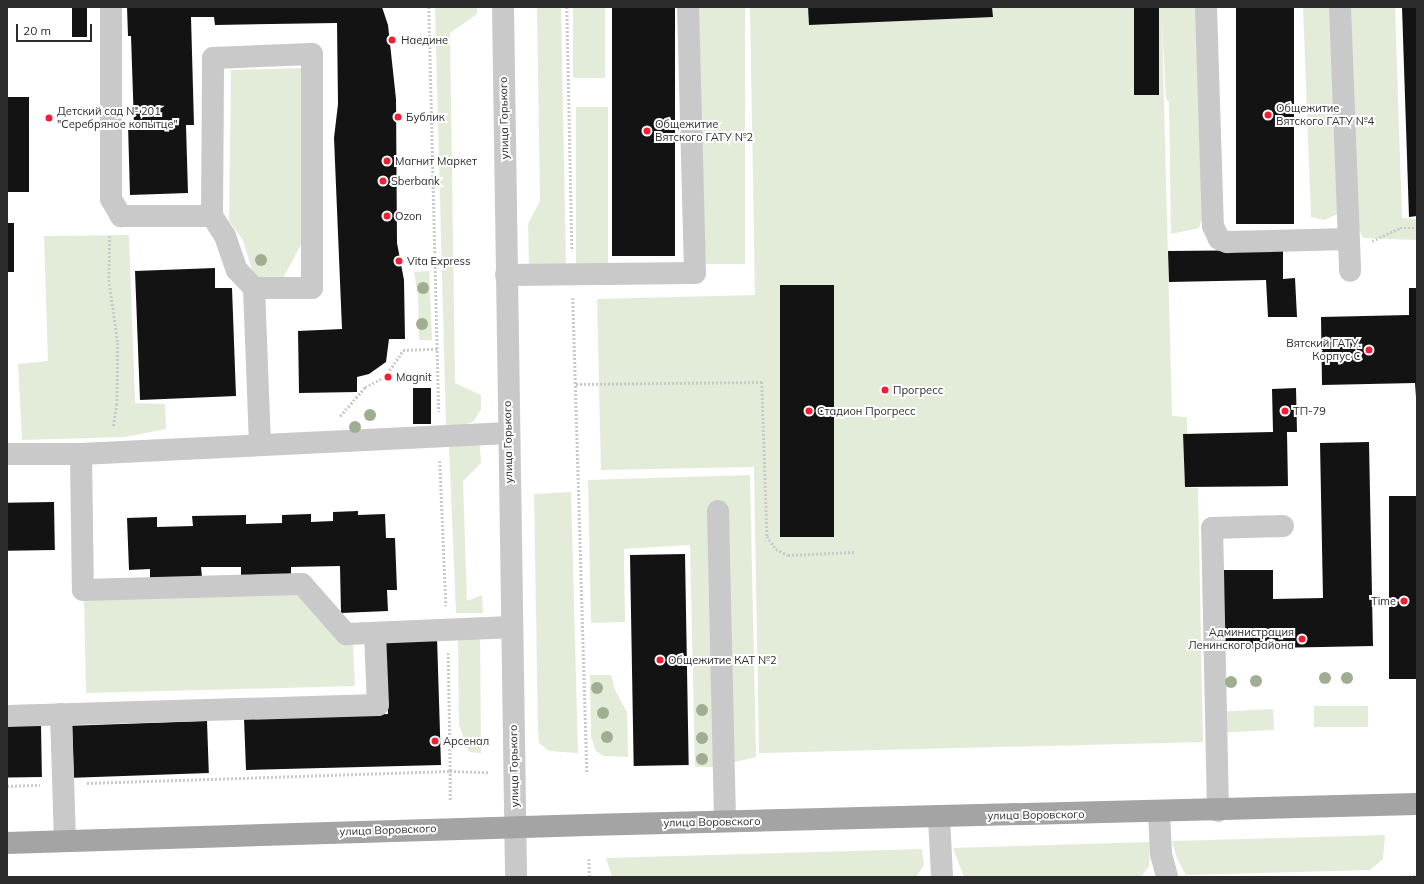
<!DOCTYPE html>
<meta charset="utf-8">
<style>
body{margin:0}
#map{position:relative;width:1424px;height:884px;overflow:hidden;background:#fff;font-family:Mulish,sans-serif}
div>[style]{position:absolute}
[style*='--x']{left:calc(var(--x)*1px);top:calc(var(--y)*1px);width:calc(var(--w)*1px);rotate:calc(var(--a)*1deg)}
.green>*{inset:0;background:#e3ecd8;transform-origin:0 0}
.building>*{inset:0;background:#131313;transform-origin:0 0}
.path>*{height:2.5px;margin-top:-1.25px;transform-origin:0;background:repeating-linear-gradient(90deg,#c9c9c9 0 2px,transparent 0 4px)}
.minor>*{height:22px;margin:-11px;padding:0 11px;transform-origin:11px;border-radius:11px;background:#c9c9c9}
.major>*{height:22px;margin:-11px;padding:0 11px;transform-origin:11px;border-radius:11px;background:#a4a4a4}
.trees>*{width:12px;height:12px;margin:-6px;border-radius:50%;background:#9fae90}
.dots>*{width:11px;height:11px;translate:-50% -50%;box-sizing:border-box;border:2px solid #fff;border-radius:50%}
span{translate:-50% -50%;white-space:nowrap;text-align:center;line-height:1.15;-webkit-text-stroke:4px #fff;paint-order:stroke}
.poi-label{font-size:11px;color:#2c2c2c}
.left{translate:0 -50%;text-align:left}
.right{translate:-100% -50%;text-align:right}
.street-label{font-size:11px;color:#2c2c2c}
.frame{position:absolute;inset:0;border:8px solid #2c2c2c;pointer-events:none}
.scale{position:absolute;left:16px;top:24px;width:76px;height:18px;box-sizing:border-box;border:2px solid #2c2c2c;border-top:0;padding-left:5px;font-size:12px;line-height:14px;white-space:nowrap;color:#2c2c2c;-webkit-text-stroke:3px #fff;paint-order:stroke}
</style>
<div id="map">
<div class="green">
<div style="clip-path:polygon(435px 7px,477px 7px,477px 14px,450px 33px,455px 383px,481px 395px,481px 409px,474px 421px,464px 425px,446px 426px)"></div>
<div style="clip-path:polygon(537px 7px,561px 7px,566px 269px,529px 269px,528px 224px,540px 201px)"></div>
<div style="left:573px;top:7px;width:32px;height:71px"></div>
<div style="left:694px;top:7px;width:51px;height:257px"></div>
<div style="clip-path:polygon(750px 7px,1199px 7px,1207px 203px,1199px 228px,1171px 234px,1169px 102px,1166px 99px,1162px 23px,1172px 416px,1187px 417px,1187px 434px,1183px 434px,1185px 487px,1198px 488px,1203px 742px,759px 753px,754px 467px,601px 470px,597px 299px,755px 295px)"></div>
<div style="clip-path:polygon(1303px 7px,1331px 7px,1338px 214px,1324px 220px,1311px 217px)"></div>
<div style="clip-path:polygon(1349px 7px,1395px 7px,1402px 218px,1417px 219px,1417px 240px,1363px 238px,1357px 225px)"></div>
<div style="clip-path:polygon(305px 68px,304px 239px,283px 278px,254px 277px,243px 240px,229px 221px,231px 70px)"></div>
<div style="left:576px;top:107px;width:32px;height:161px"></div>
<div style="clip-path:polygon(129px 235px,135px 403px,165px 404px,166px 429px,125px 437px,22px 440px,18px 364px,48px 361px,44px 236px)"></div>
<div style="clip-path:polygon(429px 271px,432px 340px,419px 340px,418px 296px,414px 272px)"></div>
<div style="clip-path:polygon(476px 443px,480px 446px,481px 463px,463px 481px,467px 601px,482px 595px,483px 613px,456px 613px,449px 446px)"></div>
<div style="clip-path:polygon(750px 475px,756px 757px,714px 767px,695px 767px,690px 545px,624px 549px,625px 622px,591px 623px,588px 480px)"></div>
<div style="clip-path:polygon(571px 492px,578px 753px,549px 751px,539px 743px,538px 729px,534px 494px)"></div>
<div style="clip-path:polygon(297px 591px,353px 642px,355px 686px,86px 693px,84px 596px)"></div>
<div style="clip-path:polygon(480px 635px,481px 753px,469px 752px,459px 725px,458px 637px)"></div>
<div style="clip-path:polygon(590px 675px,611px 675px,615px 690px,627px 712px,628px 757px,604px 756px,596px 751px,591px 737px)"></div>
<div style="left:1368px;top:706px;width:21px;height:54px;rotate:90deg"></div>
<div style="left:1273px;top:709px;width:21px;height:49px;rotate:87deg"></div>
<div style="clip-path:polygon(1385px 835px,1383px 859px,1370px 870px,1186px 875px,1177px 859px,1172px 841px)"></div>
<div style="clip-path:polygon(1150px 842px,1149px 866px,1141px 877px,964px 877px,953px 848px)"></div>
<div style="clip-path:polygon(922px 849px,924px 865px,916px 877px,612px 877px,606px 858px)"></div>
</div>
<div class="building">
<div style="left:72px;top:7px;width:15px;height:30px"></div>
<div style="clip-path:polygon(127px 7px,382px 7px,388px 25px,396px 99px,397px 243px,404px 280px,405px 339px,389px 339px,386px 362px,369px 374px,357px 377px,357px 392px,299px 393px,298px 331px,342px 329px,334px 138px,338px 104px,337px 23px,215px 25px,214px 17px,191px 17px,194px 125px,186px 125px,188px 193px,130px 195px,128px 125px,134px 125px,131px 36px,128px 36px)"></div>
<div style="left:612px;top:7px;width:63px;height:249px"></div>
<div style="clip-path:polygon(808px 7px,992px 7px,993px 17px,809px 25px)"></div>
<div style="left:1134px;top:7px;width:25px;height:88px"></div>
<div style="left:1236px;top:7px;width:58px;height:217px"></div>
<div style="clip-path:polygon(1402px 7px,1417px 7px,1417px 216px,1409px 217px)"></div>
<div style="left:7px;top:97px;width:22px;height:95px"></div>
<div style="left:14px;top:223px;width:49px;height:7px;rotate:90deg"></div>
<div style="clip-path:polygon(1283px 250px,1283px 279px,1295px 278px,1297px 317px,1268px 317px,1266px 280px,1169px 282px,1168px 251px)"></div>
<div style="clip-path:polygon(215px 268px,215px 288px,232px 288px,236px 396px,140px 400px,135px 271px)"></div>
<div style="left:780px;top:285px;width:54px;height:252px"></div>
<div style="clip-path:polygon(1409px 288px,1417px 288px,1417px 412px,1415px 383px,1322px 385px,1321px 317px,1409px 315px)"></div>
<div style="left:413px;top:388px;width:18px;height:36px"></div>
<div style="clip-path:polygon(1296px 388px,1297px 432px,1287px 432px,1288px 486px,1185px 487px,1183px 434px,1273px 432px,1272px 389px)"></div>
<div style="clip-path:polygon(1369px 442px,1373px 646px,1222px 649px,1221px 570px,1273px 570px,1273px 599px,1323px 598px,1320px 443px)"></div>
<div style="left:1417px;top:496px;width:183px;height:28px;rotate:90deg"></div>
<div style="left:54px;top:502px;width:48px;height:47px;rotate:89deg"></div>
<div style="clip-path:polygon(358px 511px,358px 515px,385px 514px,386px 538px,395px 538px,397px 590px,387px 590px,388px 611px,341px 613px,340px 566px,291px 567px,291px 574px,241px 576px,241px 567px,201px 567px,202px 577px,150px 578px,150px 569px,129px 570px,127px 518px,157px 517px,157px 527px,193px 526px,192px 516px,246px 515px,246px 524px,282px 523px,282px 515px,311px 514px,311px 522px,333px 521px,333px 512px)"></div>
<div style="left:685px;top:554px;width:211px;height:55px;rotate:89deg"></div>
<div style="clip-path:polygon(437px 637px,441px 765px,246px 770px,244px 718px,388px 714px,385px 639px)"></div>
<div style="left:207px;top:721px;width:52px;height:135px;rotate:88deg"></div>
<div style="left:41px;top:725px;width:52px;height:34px;rotate:89deg"></div>
</div>
<div class="path">
<div style="--x:429;--y:7;--w:405;--a:88.6"></div>
<div style="--x:567;--y:7;--w:244;--a:88.8"></div>
<div style="--x:110;--y:236;--w:44;--a:91.3"></div>
<div style="--x:109;--y:280;--w:64;--a:81.9"></div>
<div style="--x:118;--y:343;--w:61;--a:90.9"></div>
<div style="--x:117;--y:404;--w:24;--a:99"></div>
<div style="--x:1372;--y:241;--w:31;--a:-25"></div>
<div style="--x:1400;--y:228;--w:17;--a:0"></div>
<div style="--x:573;--y:298;--w:475;--a:88.3"></div>
<div style="--x:576;--y:384;--w:186;--a:-0.6"></div>
<div style="--x:762;--y:382;--w:154;--a:88.1"></div>
<div style="--x:767;--y:536;--w:16;--a:55"></div>
<div style="--x:776;--y:549;--w:13;--a:27"></div>
<div style="--x:788;--y:555;--w:67;--a:-2.6"></div>
<div style="--x:340;--y:416;--w:38;--a:-49"></div>
<div style="--x:365;--y:387;--w:22;--a:-27"></div>
<div style="--x:385;--y:377;--w:32;--a:-56"></div>
<div style="--x:403;--y:350;--w:34;--a:-2"></div>
<div style="--x:440;--y:461;--w:145;--a:87.6"></div>
<div style="--x:87;--y:783;--w:363;--a:-1.9"></div>
<div style="--x:450;--y:771;--w:118;--a:-91"></div>
<div style="--x:7;--y:786;--w:33;--a:-2"></div>
<div style="--x:450;--y:800;--w:29;--a:-90"></div>
<div style="--x:450;--y:771;--w:38;--a:2"></div>
<div style="--x:589;--y:859;--w:18;--a:87"></div>
<div style="--x:1397;--y:877;--w:20;--a:-3"></div>
</div>
<div class="minor">
<div style="--x:111;--y:7;--w:192;--a:90"></div>
<div style="--x:111;--y:199;--w:20;--a:60"></div>
<div style="--x:121;--y:216;--w:91;--a:0"></div>
<div style="--x:212;--y:216;--w:158;--a:-89.6"></div>
<div style="--x:213;--y:58;--w:99;--a:-2.3"></div>
<div style="--x:312;--y:54;--w:234;--a:90"></div>
<div style="--x:312;--y:288;--w:58;--a:180"></div>
<div style="--x:254;--y:288;--w:157;--a:87.8"></div>
<div style="--x:503;--y:7;--w:870;--a:89.14"></div>
<div style="--x:1206;--y:7;--w:219;--a:88.2"></div>
<div style="--x:1213;--y:226;--w:14;--a:65"></div>
<div style="--x:1219;--y:239;--w:9;--a:21"></div>
<div style="--x:1227;--y:242;--w:121;--a:-1.4"></div>
<div style="--x:1340;--y:7;--w:264;--a:87.8"></div>
<div style="--x:212;--y:216;--w:24;--a:57"></div>
<div style="--x:225;--y:236;--w:36;--a:71"></div>
<div style="--x:237;--y:270;--w:25;--a:47"></div>
<div style="--x:506;--y:275;--w:189;--a:-0.6"></div>
<div style="--x:695;--y:273;--w:266;--a:-91.5"></div>
<div style="--x:7;--y:454;--w:74;--a:0"></div>
<div style="--x:81;--y:454;--w:428;--a:-2.8"></div>
<div style="--x:81;--y:454;--w:136;--a:89.2"></div>
<div style="--x:83;--y:590;--w:219;--a:-1.6"></div>
<div style="--x:302;--y:584;--w:67;--a:48.7"></div>
<div style="--x:346;--y:634;--w:165;--a:-2.4"></div>
<div style="--x:718;--y:511;--w:310;--a:88.7"></div>
<div style="--x:61;--y:714;--w:127;--a:88.2"></div>
<div style="--x:7;--y:716;--w:371;--a:-1.7"></div>
<div style="--x:378;--y:705;--w:72;--a:-92.4"></div>
<div style="--x:1218;--y:811;--w:283;--a:-91.2"></div>
<div style="--x:1212;--y:528;--w:71;--a:-1.6"></div>
<div style="--x:1159;--y:812;--w:42;--a:87.3"></div>
<div style="--x:1161;--y:854;--w:24;--a:75"></div>
<div style="--x:939;--y:817;--w:60;--a:87.1"></div>
</div>
<div class="major">
<div style="--x:7;--y:843;--w:581;--a:-1.77"></div>
<div style="--x:588;--y:825;--w:829;--a:-1.45"></div>
</div>
<div class="trees">
<div style="left:261px;top:260px"></div>
<div style="left:423px;top:288px"></div>
<div style="left:422px;top:324px"></div>
<div style="left:370px;top:415px"></div>
<div style="left:355px;top:427px"></div>
<div style="left:1325px;top:678px"></div>
<div style="left:1347px;top:678px"></div>
<div style="left:1256px;top:681px"></div>
<div style="left:1231px;top:682px"></div>
<div style="left:597px;top:688px"></div>
<div style="left:702px;top:710px"></div>
<div style="left:603px;top:713px"></div>
<div style="left:607px;top:737px"></div>
<div style="left:702px;top:738px"></div>
<div style="left:702px;top:759px"></div>
</div>
<div class="dots">
<div style="left:392px;top:40px;background:#f71b34"></div>
<div style="left:1268px;top:115px;background:#f71b34"></div>
<div style="left:398px;top:117px;background:#f71b34"></div>
<div style="left:49px;top:118px;background:#f71b34"></div>
<div style="left:647px;top:131px;background:#f71b34"></div>
<div style="left:387px;top:161px;background:#f71b34"></div>
<div style="left:383px;top:181px;background:#f71b34"></div>
<div style="left:387px;top:216px;background:#f71b34"></div>
<div style="left:399px;top:261px;background:#f71b34"></div>
<div style="left:1369px;top:350px;background:#f71b34"></div>
<div style="left:388px;top:377px;background:#f71b34"></div>
<div style="left:885px;top:390px;background:#f71b34"></div>
<div style="left:809px;top:411px;background:#f71b34"></div>
<div style="left:1285px;top:411px;background:#f71b34"></div>
<div style="left:1404px;top:601px;background:#f71b34"></div>
<div style="left:1302px;top:639px;background:#f71b34"></div>
<div style="left:660px;top:660px;background:#f71b34"></div>
<div style="left:435px;top:741px;background:#f71b34"></div>
</div>
<div class="poi-label">
<span class="left" style="left:401px;top:40px">Наедине</span>
<span class="left" style="left:1276px;top:115px">Общежитие<br>Вятского ГАТУ №4</span>
<span class="left" style="left:57px;top:118px">Детский сад № 201<br>"Серебряное копытце"</span>
<span class="left" style="left:406px;top:117px">Бублик</span>
<span class="left" style="left:655px;top:131px">Общежитие<br>Вятского ГАТУ №2</span>
<span class="left" style="left:395px;top:161px">Магнит Маркет</span>
<span class="left" style="left:391px;top:181px">Sberbank</span>
<span class="left" style="left:395px;top:216px">Ozon</span>
<span class="left" style="left:407px;top:261px">Vita Express</span>
<span class="right" style="left:1361px;top:350px">Вятский ГАТУ.<br>Корпус С</span>
<span class="left" style="left:396px;top:377px">Magnit</span>
<span class="left" style="left:893px;top:390px">Прогресс</span>
<span class="left" style="left:817px;top:411px">Стадион Прогресс</span>
<span class="left" style="left:1293px;top:411px">ТП-79</span>
<span class="right" style="left:1396px;top:601px">Time</span>
<span class="right" style="left:1294px;top:639px">Администрация<br>Ленинского района</span>
<span class="left" style="left:668px;top:660px">Общежитие КАТ №2</span>
<span class="left" style="left:443px;top:741px">Арсенал</span>
</div>
<div class="street-label">
<span style="left:504px;top:118px;rotate:-91deg">улица Горького</span>
<span style="left:508px;top:442px;rotate:-91deg">улица Горького</span>
<span style="left:514px;top:766px;rotate:-91deg">улица Горького</span>
<span style="left:1036px;top:815px;rotate:-1deg">улица Воровского</span>
<span style="left:712px;top:822px;rotate:-1deg">улица Воровского</span>
<span style="left:388px;top:830px;rotate:-2deg">улица Воровского</span>
</div>
<div class="frame"></div>
<div class="scale">20 m</div>
</div>
